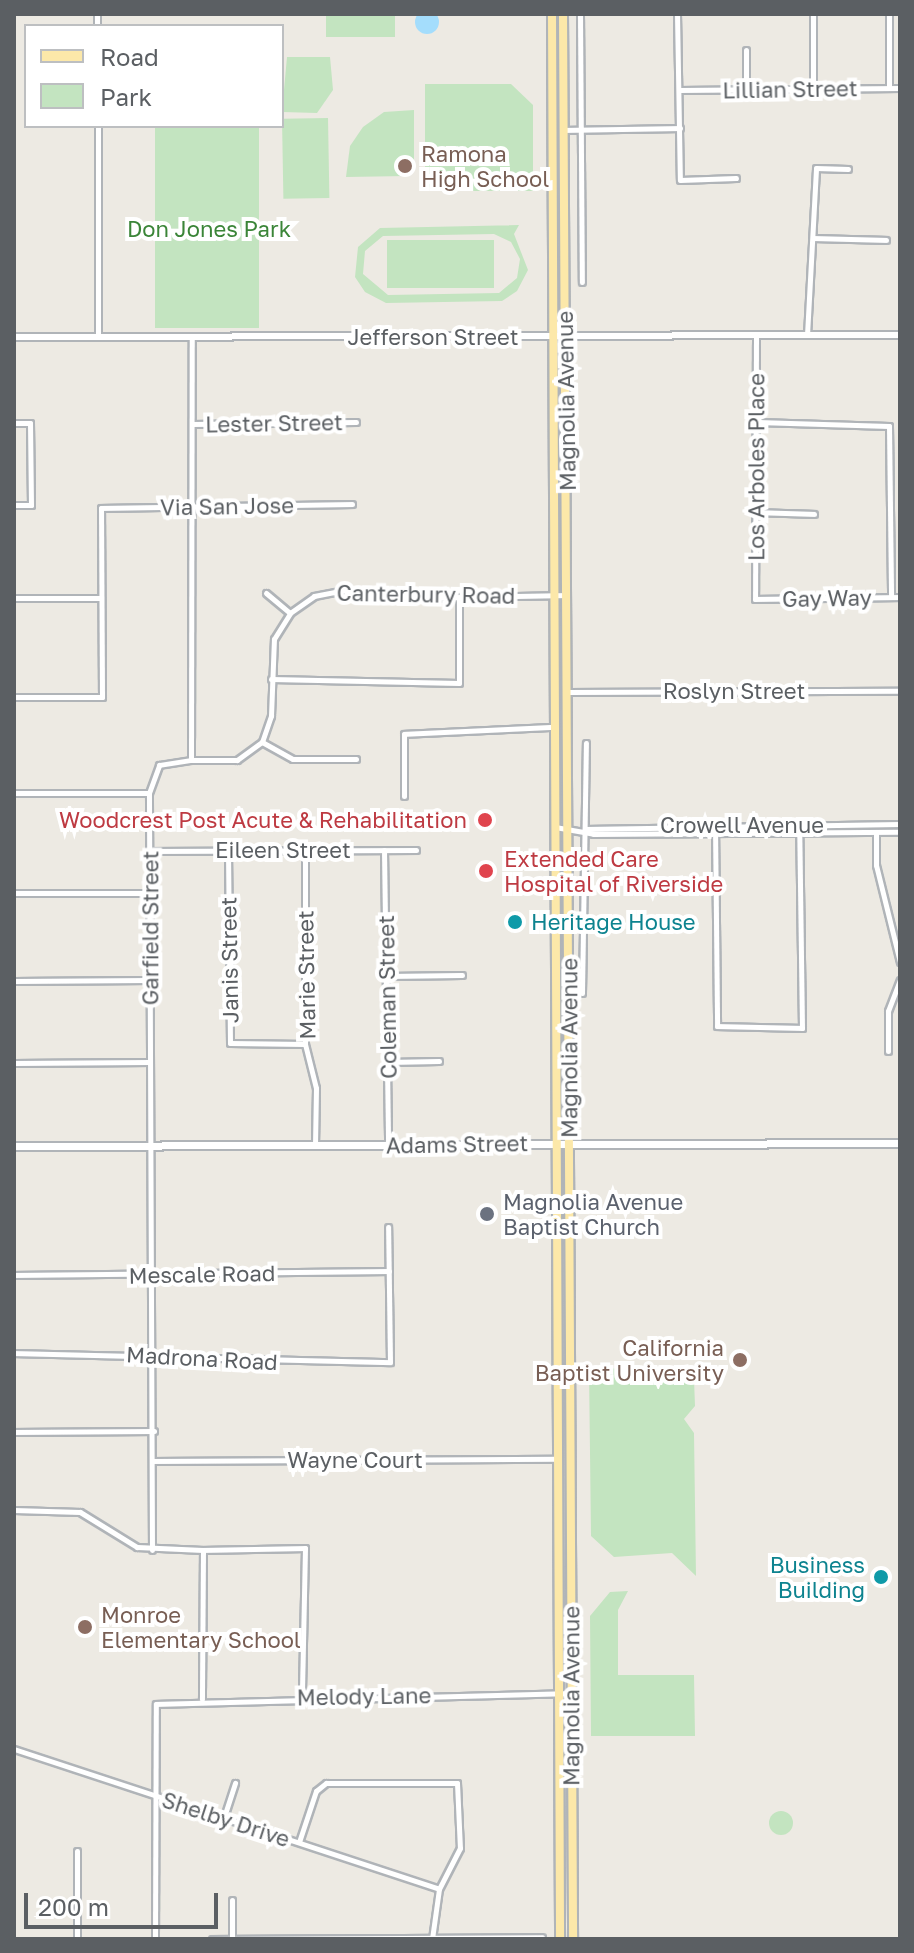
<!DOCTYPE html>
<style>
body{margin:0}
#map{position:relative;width:914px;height:1953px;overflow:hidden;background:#edeae3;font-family:"Golos Text",sans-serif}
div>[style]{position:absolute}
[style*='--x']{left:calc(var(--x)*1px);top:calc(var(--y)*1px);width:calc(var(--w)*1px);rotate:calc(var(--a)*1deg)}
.green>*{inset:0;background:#c3e4c0;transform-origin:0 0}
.round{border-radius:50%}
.water>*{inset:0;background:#a4ddfc}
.roads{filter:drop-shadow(2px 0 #b0b4b8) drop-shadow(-2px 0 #b0b4b8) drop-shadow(0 2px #b0b4b8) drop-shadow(0 -2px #b0b4b8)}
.minor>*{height:5px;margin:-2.5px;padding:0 2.5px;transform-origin:2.5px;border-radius:2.5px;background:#fff}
.tertiary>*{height:6px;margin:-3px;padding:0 3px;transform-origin:3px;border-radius:3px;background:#fff}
.secondary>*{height:7px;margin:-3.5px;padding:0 3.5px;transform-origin:3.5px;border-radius:3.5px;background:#fff}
.primary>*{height:8px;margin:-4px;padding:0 4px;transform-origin:4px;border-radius:4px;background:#fce8a9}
.dots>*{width:22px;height:22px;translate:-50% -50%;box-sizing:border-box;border:4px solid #fff;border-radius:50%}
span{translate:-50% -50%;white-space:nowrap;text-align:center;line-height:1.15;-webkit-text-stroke:8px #fff;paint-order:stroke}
.street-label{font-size:22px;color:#5b5f63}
.education-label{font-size:22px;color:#785e54}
.left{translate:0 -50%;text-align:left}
.right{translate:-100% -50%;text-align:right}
.park-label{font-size:22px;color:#3b8538}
.health-label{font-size:22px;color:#be3a42}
.culture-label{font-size:22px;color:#0d838f}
.worship-label{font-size:22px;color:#5b616d}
.frame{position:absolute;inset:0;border:16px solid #5b5f63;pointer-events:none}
.legend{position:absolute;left:24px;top:24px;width:260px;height:104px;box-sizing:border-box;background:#fff;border:2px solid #bdbfc1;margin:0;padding:10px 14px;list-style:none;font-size:24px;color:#5b5f63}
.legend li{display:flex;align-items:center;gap:16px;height:40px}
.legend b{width:40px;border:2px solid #bdbfc1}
.scale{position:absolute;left:24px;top:1893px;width:194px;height:36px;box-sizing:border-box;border:4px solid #5b5f63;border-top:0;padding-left:10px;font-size:24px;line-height:28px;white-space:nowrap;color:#5b5f63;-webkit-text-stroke:6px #fff;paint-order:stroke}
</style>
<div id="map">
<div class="green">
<div style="left:326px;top:14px;width:69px;height:23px"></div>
<div style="clip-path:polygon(287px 57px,330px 57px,333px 90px,317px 113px,282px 112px)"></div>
<div style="clip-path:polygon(425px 84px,511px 84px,533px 105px,533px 191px,434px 191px,425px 183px)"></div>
<div style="clip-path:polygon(414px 110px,414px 170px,407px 176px,346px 177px,350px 146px,363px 127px,384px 112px)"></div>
<div style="left:328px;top:118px;width:80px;height:46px;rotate:89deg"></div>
<div style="left:155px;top:126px;width:104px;height:202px"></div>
<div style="clip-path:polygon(evenodd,519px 225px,514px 234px,528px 270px,517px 291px,502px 301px,386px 303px,365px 292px,355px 277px,358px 247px,380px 228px,519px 225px,494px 234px,511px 242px,520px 259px,517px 278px,499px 293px,388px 295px,363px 274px,365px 251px,383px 236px,494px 234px)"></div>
<div style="left:494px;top:240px;width:48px;height:107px;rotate:90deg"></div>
<div style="clip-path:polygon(683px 1367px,694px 1379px,695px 1406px,684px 1419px,694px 1433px,696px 1576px,672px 1553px,614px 1557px,591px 1536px,589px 1369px)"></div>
<div style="clip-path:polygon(628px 1591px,618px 1610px,618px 1675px,694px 1675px,695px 1736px,591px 1736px,590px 1616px,610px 1592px)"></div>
<div class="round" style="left:769px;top:1811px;width:24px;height:24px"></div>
</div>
<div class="water">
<div class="round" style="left:415px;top:10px;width:24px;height:24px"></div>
</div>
<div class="roads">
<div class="minor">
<div style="--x:97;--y:14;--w:12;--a:90"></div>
<div style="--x:580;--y:14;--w:268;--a:89.6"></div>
<div style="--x:677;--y:14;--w:166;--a:89"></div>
<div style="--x:680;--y:180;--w:56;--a:-2"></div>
<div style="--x:813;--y:14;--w:74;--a:90"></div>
<div style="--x:889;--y:14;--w:74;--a:90"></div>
<div style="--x:746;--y:89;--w:39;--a:-90"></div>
<div style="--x:679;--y:90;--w:221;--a:-0.5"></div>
<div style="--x:98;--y:126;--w:211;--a:90"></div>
<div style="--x:564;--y:130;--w:116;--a:-1"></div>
<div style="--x:815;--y:238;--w:71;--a:1.6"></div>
<div style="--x:756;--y:335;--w:264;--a:90.2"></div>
<div style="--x:755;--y:599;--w:145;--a:-0.8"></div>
<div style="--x:807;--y:335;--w:167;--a:-86.9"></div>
<div style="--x:816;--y:168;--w:32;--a:2"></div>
<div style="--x:757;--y:422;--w:132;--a:1.7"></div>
<div style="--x:889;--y:426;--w:171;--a:89.3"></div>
<div style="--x:14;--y:423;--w:16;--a:0"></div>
<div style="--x:30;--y:423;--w:82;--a:89.3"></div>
<div style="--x:31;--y:505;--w:17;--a:180"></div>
<div style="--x:192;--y:424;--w:164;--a:-0.7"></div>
<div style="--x:756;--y:512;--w:58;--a:2"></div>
<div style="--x:266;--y:593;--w:31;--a:40"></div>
<div style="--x:14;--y:598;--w:87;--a:0"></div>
<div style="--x:271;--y:679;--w:188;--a:1.2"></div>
<div style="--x:459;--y:683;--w:85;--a:-90"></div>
<div style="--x:568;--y:692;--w:332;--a:-0.2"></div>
<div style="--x:14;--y:697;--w:88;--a:0"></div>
<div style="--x:102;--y:697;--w:189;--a:-90.3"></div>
<div style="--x:101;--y:508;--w:251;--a:-0.9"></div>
<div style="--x:262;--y:742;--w:35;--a:29"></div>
<div style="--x:293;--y:759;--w:63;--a:0"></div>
<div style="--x:191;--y:760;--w:46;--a:0"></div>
<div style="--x:237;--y:760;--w:31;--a:-36"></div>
<div style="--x:262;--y:742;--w:28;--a:-71"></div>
<div style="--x:271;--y:716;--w:77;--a:-87.8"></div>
<div style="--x:274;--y:639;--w:31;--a:-58"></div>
<div style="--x:290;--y:613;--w:29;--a:-35"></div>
<div style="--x:314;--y:596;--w:32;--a:-11"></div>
<div style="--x:345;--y:590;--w:65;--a:7"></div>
<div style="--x:410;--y:598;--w:157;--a:-1.1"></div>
<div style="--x:14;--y:793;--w:135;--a:0"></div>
<div style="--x:404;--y:796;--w:62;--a:-90"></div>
<div style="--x:404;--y:734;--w:149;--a:-2.7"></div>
<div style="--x:715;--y:825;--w:201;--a:89.4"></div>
<div style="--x:717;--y:1026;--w:85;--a:1.3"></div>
<div style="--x:802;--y:1028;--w:203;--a:-90.8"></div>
<div style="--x:555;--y:827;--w:39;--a:10"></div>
<div style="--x:593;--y:834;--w:307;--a:-0.4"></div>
<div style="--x:585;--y:829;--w:315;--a:-0.9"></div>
<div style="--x:876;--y:832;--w:33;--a:90"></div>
<div style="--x:876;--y:865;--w:100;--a:76.1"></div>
<div style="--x:305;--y:850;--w:194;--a:90"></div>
<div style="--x:305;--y:1044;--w:45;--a:76"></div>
<div style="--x:316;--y:1088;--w:57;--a:91"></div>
<div style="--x:384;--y:850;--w:295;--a:89.2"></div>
<div style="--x:150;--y:851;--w:266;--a:-0.2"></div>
<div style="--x:228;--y:851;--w:192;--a:89.4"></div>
<div style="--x:230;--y:1043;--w:75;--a:0.8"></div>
<div style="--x:14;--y:893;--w:135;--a:0"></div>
<div style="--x:387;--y:976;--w:75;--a:-0.8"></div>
<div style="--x:14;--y:981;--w:136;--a:-0.4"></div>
<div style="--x:582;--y:993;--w:250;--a:-89.1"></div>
<div style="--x:888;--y:1051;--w:40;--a:-90"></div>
<div style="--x:888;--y:1011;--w:33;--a:-69"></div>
<div style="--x:388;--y:1062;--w:51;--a:-1.1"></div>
<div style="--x:14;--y:1063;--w:136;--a:-0.4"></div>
<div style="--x:14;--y:1275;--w:375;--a:-0.6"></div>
<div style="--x:14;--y:1353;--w:376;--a:1.4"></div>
<div style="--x:390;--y:1362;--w:135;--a:-90.8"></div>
<div style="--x:14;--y:1432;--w:140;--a:-0.4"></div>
<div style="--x:153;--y:1461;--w:404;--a:-0.3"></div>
<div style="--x:14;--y:1510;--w:66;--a:1.7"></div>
<div style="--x:80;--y:1512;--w:67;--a:31.6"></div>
<div style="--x:137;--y:1547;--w:66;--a:2.6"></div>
<div style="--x:203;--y:1550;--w:149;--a:90.4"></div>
<div style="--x:152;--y:1550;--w:757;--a:-90.23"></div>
<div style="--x:149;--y:793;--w:30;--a:-70"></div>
<div style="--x:159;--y:765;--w:32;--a:-9"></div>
<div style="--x:191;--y:760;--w:422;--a:-89.9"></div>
<div style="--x:203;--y:1550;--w:102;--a:-1.1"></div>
<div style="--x:305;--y:1548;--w:149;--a:91.2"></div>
<div style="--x:14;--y:1749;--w:447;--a:18.2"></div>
<div style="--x:224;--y:1817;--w:36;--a:-72"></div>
<div style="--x:299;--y:1842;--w:54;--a:-71.6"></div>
<div style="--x:316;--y:1791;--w:13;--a:-39"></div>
<div style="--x:326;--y:1783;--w:131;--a:0"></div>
<div style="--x:457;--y:1783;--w:65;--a:87.4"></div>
<div style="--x:460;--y:1848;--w:46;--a:117.1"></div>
<div style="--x:439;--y:1889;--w:50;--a:98"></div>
<div style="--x:232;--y:1900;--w:39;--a:90"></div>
<div style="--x:77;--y:1939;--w:88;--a:-90"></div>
<div style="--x:155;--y:1939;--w:235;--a:-89.8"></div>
<div style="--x:156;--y:1704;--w:415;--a:-1.5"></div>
<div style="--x:212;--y:1939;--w:330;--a:-0.3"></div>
</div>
<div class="tertiary">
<div style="--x:14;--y:337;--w:886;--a:-0.13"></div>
</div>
<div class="secondary">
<div style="--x:14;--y:1146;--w:886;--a:-0.19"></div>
</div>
<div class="primary">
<div style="--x:552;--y:14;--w:1925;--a:89.76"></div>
<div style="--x:563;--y:14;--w:1925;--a:89.7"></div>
</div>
</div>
<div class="dots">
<div style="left:405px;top:166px;background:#8d6e63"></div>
<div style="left:485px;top:820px;background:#e0444e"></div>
<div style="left:486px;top:871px;background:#e0444e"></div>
<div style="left:515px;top:922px;background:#0f9aa8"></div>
<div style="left:487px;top:1214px;background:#6b7280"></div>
<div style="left:740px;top:1360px;background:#8d6e63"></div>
<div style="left:881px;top:1577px;background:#0f9aa8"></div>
<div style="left:85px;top:1627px;background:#8d6e63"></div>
</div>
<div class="street-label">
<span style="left:790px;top:89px;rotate:-1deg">Lillian Street</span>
<span style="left:433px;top:337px">Jefferson Street</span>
<span style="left:566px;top:401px;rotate:-91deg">Magnolia Avenue</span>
<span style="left:274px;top:423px;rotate:-1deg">Lester Street</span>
<span style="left:756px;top:467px;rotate:-90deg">Los Arboles Place</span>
<span style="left:227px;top:506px;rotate:-1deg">Via San Jose</span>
<span style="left:426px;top:594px;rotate:1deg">Canterbury Road</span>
<span style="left:827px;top:598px;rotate:-1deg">Gay Way</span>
<span style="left:734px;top:691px">Roslyn Street</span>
<span style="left:742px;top:825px">Crowell Avenue</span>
<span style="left:283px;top:850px">Eileen Street</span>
<span style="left:150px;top:928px;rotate:-90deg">Garfield Street</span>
<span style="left:229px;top:960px;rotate:-91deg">Janis Street</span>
<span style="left:306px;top:975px;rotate:-91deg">Marie Street</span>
<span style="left:387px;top:997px;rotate:-91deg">Coleman Street</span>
<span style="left:569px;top:1048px;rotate:-90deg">Magnolia Avenue</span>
<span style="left:457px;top:1144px;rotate:-1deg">Adams Street</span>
<span style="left:202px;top:1274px;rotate:-1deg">Mescale Road</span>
<span style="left:202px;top:1358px;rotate:3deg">Madrona Road</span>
<span style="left:355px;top:1460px">Wayne Court</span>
<span style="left:364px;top:1696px;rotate:-1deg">Melody Lane</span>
<span style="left:571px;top:1696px;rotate:-90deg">Magnolia Avenue</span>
<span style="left:226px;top:1819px;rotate:18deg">Shelby Drive</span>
</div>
<div class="education-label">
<span class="left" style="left:421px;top:166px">Ramona<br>High School</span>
<span class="right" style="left:724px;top:1360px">California<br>Baptist University</span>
<span class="left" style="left:101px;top:1627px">Monroe<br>Elementary School</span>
</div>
<div class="park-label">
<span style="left:209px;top:229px">Don Jones Park</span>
</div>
<div class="health-label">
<span class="right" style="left:467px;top:820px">Woodcrest Post Acute &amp; Rehabilitation</span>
<span class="left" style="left:504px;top:871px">Extended Care<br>Hospital of Riverside</span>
</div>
<div class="culture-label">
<span class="left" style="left:531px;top:922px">Heritage House</span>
<span class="right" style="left:865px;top:1577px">Business<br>Building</span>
</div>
<div class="worship-label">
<span class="left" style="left:503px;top:1214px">Magnolia Avenue<br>Baptist Church</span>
</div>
<div class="frame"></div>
<ul class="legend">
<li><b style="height:10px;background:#fce8a9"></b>Road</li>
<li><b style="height:22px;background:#c3e4c0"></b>Park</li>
</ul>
<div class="scale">200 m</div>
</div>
